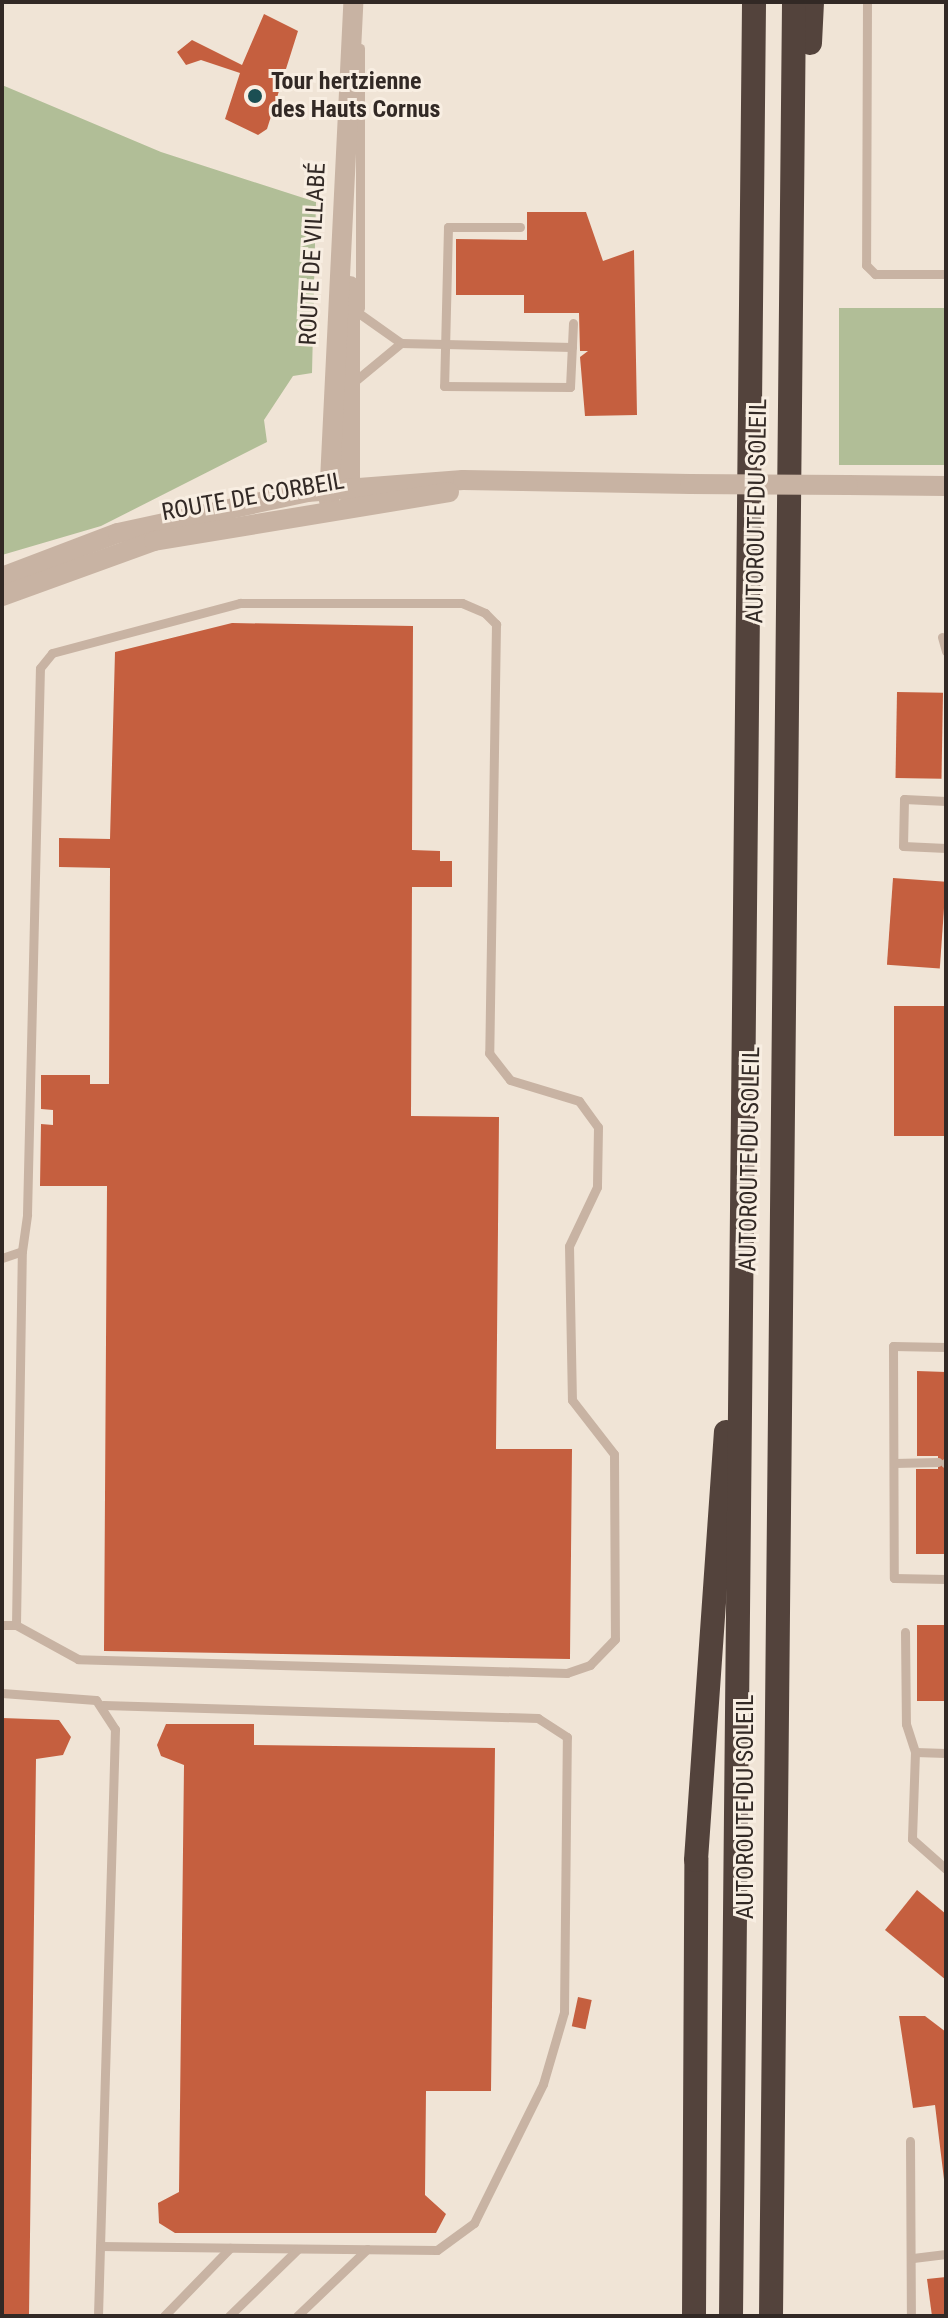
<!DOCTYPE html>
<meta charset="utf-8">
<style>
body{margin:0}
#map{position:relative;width:948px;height:2318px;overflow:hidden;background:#f0e4d6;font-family:"Roboto Condensed",sans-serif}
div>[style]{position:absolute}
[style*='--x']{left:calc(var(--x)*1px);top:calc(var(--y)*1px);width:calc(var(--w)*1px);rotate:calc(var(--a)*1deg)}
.green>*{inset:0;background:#b1be97;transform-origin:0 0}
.building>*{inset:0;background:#c55f3f;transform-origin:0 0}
.service>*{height:9px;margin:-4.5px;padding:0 4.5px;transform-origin:4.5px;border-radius:4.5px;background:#c8b3a3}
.tertiary>*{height:20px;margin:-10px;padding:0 10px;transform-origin:10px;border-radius:10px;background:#c8b3a3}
.motorway>*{height:24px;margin:-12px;padding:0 12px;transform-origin:12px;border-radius:12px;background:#53433c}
.tertiary-bridge>*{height:20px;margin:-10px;padding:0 10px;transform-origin:10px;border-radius:10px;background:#c8b3a3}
.dots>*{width:22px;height:22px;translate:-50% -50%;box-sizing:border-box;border:4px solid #f8eee2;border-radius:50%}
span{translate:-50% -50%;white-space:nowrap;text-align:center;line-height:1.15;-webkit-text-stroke:6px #f8eee2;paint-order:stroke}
.poi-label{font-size:24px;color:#322925;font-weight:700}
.left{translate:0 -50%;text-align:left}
.street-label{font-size:24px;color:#322925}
.frame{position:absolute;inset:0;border:4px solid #322925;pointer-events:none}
</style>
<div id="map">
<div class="green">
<div style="clip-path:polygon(2px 85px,161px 152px,316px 202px,312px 373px,293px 376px,264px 420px,267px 442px,101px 526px,2px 555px)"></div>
<div style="left:946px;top:308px;width:157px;height:107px;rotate:90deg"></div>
</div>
<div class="building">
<div style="clip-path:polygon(264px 14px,298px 31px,267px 129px,258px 135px,225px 119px,240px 73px,201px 60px,186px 65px,177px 52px,192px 40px,242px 65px)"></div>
<div style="clip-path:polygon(527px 212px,586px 212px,603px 261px,634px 250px,637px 415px,585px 416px,580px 357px,588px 351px,580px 351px,579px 313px,524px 313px,524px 295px,456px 295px,456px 239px,527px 240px)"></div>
<div style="clip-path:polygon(232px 623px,413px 626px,412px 850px,440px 851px,440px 861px,452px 861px,452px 887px,412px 887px,411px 1116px,499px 1117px,496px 1449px,572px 1449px,570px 1659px,104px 1651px,107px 1186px,40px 1186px,41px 1124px,53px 1125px,53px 1110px,41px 1109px,41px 1075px,90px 1075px,90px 1084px,109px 1084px,110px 868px,59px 867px,59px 838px,110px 839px,115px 652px)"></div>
<div style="left:897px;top:692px;width:46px;height:86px;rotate:1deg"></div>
<div style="left:893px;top:878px;width:53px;height:87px;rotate:4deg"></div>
<div style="left:894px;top:1006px;width:52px;height:130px"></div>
<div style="clip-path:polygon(917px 1371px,946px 1372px,946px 1554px,916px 1554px,916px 1469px,938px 1469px,938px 1456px,917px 1456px)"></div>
<div style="left:917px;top:1625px;width:29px;height:76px"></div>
<div style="clip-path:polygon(2px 1718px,59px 1720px,71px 1737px,63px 1755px,36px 1759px,29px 2316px,2px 2316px)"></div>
<div style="clip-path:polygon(166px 1724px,254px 1724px,254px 1745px,495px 1748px,491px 2091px,426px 2091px,425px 2195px,446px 2214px,436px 2233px,175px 2233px,159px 2223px,158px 2203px,179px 2192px,184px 1765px,161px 1756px,157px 1745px)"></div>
<div style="clip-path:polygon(917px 1890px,946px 1914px,946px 1980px,885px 1930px)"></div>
<div style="left:578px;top:1997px;width:14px;height:30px;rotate:12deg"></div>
<div style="clip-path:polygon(899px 2016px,925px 2016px,946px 2032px,946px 2196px,935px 2105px,913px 2108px)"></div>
<div style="clip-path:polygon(946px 2277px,946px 2316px,932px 2316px,927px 2279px)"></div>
</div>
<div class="service">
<div style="--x:867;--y:2;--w:263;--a:90.2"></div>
<div style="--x:866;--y:265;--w:13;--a:45"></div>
<div style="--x:875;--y:274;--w:71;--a:0"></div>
<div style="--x:520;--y:227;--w:72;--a:180"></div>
<div style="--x:448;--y:227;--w:159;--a:91.4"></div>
<div style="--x:444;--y:386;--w:126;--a:0.5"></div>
<div style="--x:570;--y:387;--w:64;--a:-87.3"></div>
<div style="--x:360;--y:308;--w:260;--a:-90"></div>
<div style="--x:360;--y:314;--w:50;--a:35.3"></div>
<div style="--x:355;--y:381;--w:60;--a:-39.6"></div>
<div style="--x:401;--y:343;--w:171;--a:1.3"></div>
<div style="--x:942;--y:637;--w:15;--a:74"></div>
<div style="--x:946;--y:801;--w:42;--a:-177.3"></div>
<div style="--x:904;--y:799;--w:47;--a:91.2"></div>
<div style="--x:903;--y:846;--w:43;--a:2.7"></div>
<div style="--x:2;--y:1258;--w:21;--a:-19"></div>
<div style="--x:22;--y:1251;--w:37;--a:-82"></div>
<div style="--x:27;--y:1214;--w:546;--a:-88.64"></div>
<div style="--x:40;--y:668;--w:19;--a:-51"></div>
<div style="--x:52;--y:653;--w:195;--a:-14.9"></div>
<div style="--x:240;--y:603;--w:222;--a:0"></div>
<div style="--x:462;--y:603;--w:25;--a:23"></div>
<div style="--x:485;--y:613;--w:16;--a:45"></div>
<div style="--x:496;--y:624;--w:429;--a:90.9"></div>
<div style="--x:489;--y:1053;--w:34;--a:52"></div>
<div style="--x:510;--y:1080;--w:72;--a:16.9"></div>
<div style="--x:579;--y:1101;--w:32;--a:54"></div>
<div style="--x:598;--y:1127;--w:60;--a:91"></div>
<div style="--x:597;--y:1187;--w:65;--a:115.4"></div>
<div style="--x:569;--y:1246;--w:154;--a:88.9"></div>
<div style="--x:572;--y:1400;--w:68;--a:52.1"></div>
<div style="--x:614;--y:1454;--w:185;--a:89.7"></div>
<div style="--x:615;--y:1639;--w:36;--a:134"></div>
<div style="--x:590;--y:1665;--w:24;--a:161"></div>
<div style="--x:567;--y:1673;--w:489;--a:-178.4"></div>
<div style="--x:78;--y:1659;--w:71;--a:-151.3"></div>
<div style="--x:946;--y:1347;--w:53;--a:-178.9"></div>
<div style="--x:893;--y:1346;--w:232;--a:89.8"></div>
<div style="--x:894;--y:1578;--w:52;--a:1.1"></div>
<div style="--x:894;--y:1463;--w:44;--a:-1.3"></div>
<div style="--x:945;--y:1463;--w:1;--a:0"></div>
<div style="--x:2;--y:1625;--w:14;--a:0"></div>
<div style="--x:16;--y:1625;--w:374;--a:-89.1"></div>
<div style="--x:905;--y:1632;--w:92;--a:89.4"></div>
<div style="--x:906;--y:1724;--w:29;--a:72"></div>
<div style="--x:2;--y:1693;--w:94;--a:4.3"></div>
<div style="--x:96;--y:1700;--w:35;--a:57"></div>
<div style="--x:115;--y:1729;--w:587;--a:91.66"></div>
<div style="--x:946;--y:1753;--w:31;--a:-178"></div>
<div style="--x:915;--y:1752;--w:87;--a:92"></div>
<div style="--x:912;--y:1839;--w:45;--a:41.4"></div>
<div style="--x:910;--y:2141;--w:175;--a:89.7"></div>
<div style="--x:100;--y:2246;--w:337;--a:0.7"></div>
<div style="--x:437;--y:2250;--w:46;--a:-36.1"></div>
<div style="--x:474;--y:2223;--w:155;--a:-63.6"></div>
<div style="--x:543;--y:2084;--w:75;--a:-73.7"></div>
<div style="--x:564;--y:2012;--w:275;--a:-89.4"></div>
<div style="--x:567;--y:1737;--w:35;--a:-147"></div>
<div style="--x:538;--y:1718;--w:435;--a:-178.3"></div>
<div style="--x:913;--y:2258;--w:33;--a:-7"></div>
<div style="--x:164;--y:2316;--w:95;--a:-45.9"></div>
<div style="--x:229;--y:2316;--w:96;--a:-44.2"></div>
<div style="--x:297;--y:2316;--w:97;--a:-43.7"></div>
</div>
<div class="tertiary">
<div style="--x:848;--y:485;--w:98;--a:0.6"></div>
<div style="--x:350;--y:498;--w:212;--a:-90"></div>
<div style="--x:329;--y:501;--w:500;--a:-87.2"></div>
<div style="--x:2;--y:577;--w:124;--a:-20.8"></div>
<div style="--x:118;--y:533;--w:193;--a:-12.2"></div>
<div style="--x:307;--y:492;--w:156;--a:-4.4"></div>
<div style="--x:463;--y:480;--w:227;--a:1"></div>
<div style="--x:2;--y:596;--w:162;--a:-19.9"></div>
<div style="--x:154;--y:541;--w:299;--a:-9.4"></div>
</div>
<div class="motorway">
<div style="--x:810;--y:43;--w:41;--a:-87.2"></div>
<div style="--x:694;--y:2316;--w:456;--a:-89.7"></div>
<div style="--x:696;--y:1860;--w:429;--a:-86"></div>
<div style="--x:731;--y:2316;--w:2314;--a:-89.43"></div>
<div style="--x:771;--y:2316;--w:2314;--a:-89.43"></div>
</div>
<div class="tertiary-bridge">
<div style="--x:690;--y:484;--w:158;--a:0.4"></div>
</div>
<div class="dots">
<div style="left:255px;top:96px;background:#1b4f53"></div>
</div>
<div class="poi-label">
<span class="left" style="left:271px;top:96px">Tour hertzienne<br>des Hauts Cornus</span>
</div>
<div class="street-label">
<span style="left:313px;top:254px;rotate:-87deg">ROUTE DE VILLABÉ</span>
<span style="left:253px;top:497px;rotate:-10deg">ROUTE DE CORBEIL</span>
<span style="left:757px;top:511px;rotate:-89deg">AUTOROUTE DU SOLEIL</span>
<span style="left:750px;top:1159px;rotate:-89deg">AUTOROUTE DU SOLEIL</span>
<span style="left:746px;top:1807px;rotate:-90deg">AUTOROUTE DU SOLEIL</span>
</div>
<div class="frame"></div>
</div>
